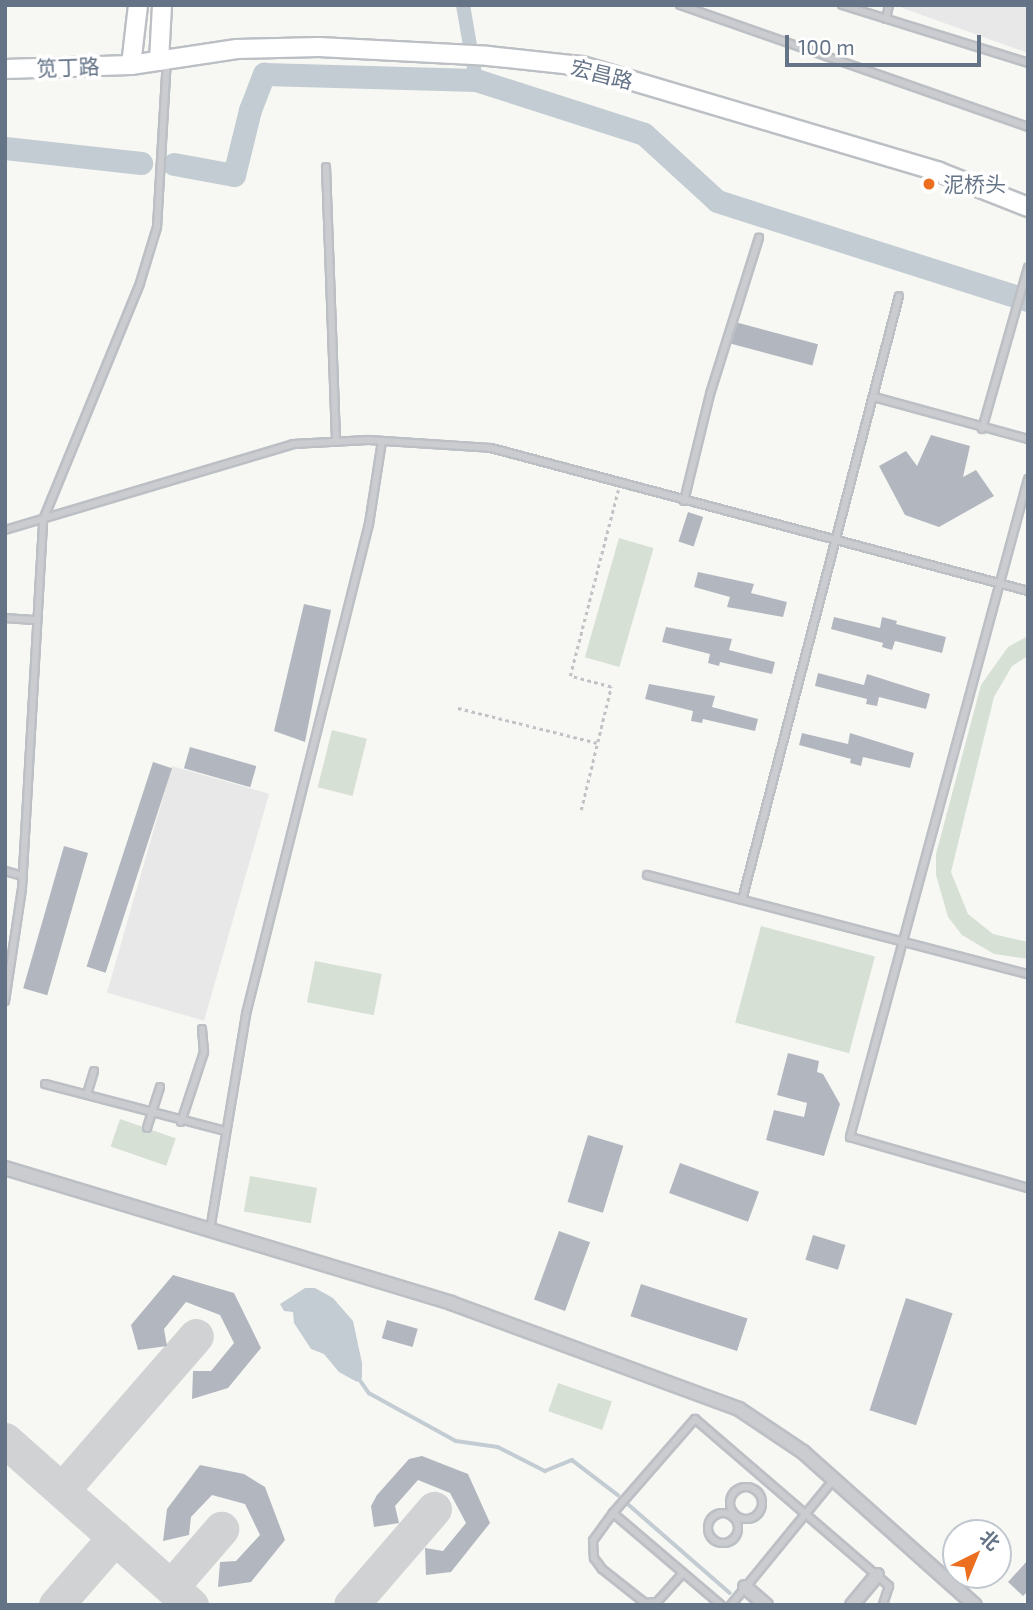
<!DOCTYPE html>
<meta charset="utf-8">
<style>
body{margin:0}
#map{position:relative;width:1033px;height:1610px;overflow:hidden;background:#f7f8f4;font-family:"Exo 2","Noto Sans SC",sans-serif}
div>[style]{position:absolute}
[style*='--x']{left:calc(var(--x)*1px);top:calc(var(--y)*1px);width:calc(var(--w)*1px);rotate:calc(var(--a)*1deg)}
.built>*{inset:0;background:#e8e8e8;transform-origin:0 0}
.green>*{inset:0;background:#d7e0d5;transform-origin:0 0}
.water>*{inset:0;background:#c3ccd2}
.stream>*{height:3.5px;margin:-1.75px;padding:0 1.75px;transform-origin:1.75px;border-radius:1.75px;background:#c3ccd2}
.canal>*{height:14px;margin:-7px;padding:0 7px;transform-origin:7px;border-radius:7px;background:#c3ccd2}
.river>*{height:23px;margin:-11.5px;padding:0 11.5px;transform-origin:11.5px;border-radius:11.5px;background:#c3ccd2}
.taxiway>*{height:35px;margin:-17.5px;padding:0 17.5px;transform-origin:17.5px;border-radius:17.5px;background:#d0d2d4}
.building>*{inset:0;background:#b2b7bf;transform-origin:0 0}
.path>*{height:2.5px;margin-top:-1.25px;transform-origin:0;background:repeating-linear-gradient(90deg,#c1c2c5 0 3.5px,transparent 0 7px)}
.roads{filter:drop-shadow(2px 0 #bcbfc4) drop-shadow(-2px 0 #bcbfc4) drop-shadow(0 2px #bcbfc4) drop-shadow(0 -2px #bcbfc4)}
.lane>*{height:6px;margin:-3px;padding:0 3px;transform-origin:3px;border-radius:3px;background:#caccd0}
.lane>.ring{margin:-3px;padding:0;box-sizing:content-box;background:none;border:6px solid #caccd0;border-radius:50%}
.street>*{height:12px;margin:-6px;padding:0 6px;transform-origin:6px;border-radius:6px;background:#caccd0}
.secondary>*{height:18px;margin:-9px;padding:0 9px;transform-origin:9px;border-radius:9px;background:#fff}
.dots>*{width:19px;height:19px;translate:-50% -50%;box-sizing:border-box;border:4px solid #fff;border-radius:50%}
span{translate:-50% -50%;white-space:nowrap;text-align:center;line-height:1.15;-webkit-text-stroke:7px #fff;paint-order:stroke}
.street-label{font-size:21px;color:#657387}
.poi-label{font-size:21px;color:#657387}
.left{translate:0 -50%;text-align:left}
.frame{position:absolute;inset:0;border:7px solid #657387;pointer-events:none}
.north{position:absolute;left:942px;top:1519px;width:70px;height:70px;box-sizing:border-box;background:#fff;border:2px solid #c1c7cf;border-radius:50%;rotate:43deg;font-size:19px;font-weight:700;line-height:28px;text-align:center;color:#657387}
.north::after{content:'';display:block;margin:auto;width:24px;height:32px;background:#ec6e1f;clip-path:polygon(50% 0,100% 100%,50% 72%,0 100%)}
.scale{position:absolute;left:785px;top:35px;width:196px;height:32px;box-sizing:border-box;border:4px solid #657387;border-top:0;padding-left:9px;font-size:21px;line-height:24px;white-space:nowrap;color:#657387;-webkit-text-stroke:5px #fff;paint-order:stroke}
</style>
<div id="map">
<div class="built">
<div style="clip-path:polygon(902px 5px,1028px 5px,1028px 53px,902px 8px)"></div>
<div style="left:172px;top:766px;width:101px;height:236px;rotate:16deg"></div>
</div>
<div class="green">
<div style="left:619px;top:538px;width:36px;height:124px;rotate:16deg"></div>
<div style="clip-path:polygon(1028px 636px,1028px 656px,1012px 666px,994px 697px,951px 872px,968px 914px,993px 934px,1028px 942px,1028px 959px,994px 954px,962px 935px,948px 917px,936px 875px,936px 854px,981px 685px,1008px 647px)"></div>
<div style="left:332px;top:730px;width:36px;height:59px;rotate:14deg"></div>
<div style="left:761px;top:926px;width:118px;height:100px;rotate:15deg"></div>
<div style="left:315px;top:961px;width:68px;height:42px;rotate:11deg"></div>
<div style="left:120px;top:1119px;width:59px;height:29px;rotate:19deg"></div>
<div style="left:250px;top:1176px;width:68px;height:36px;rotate:10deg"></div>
<div style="left:558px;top:1383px;width:57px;height:30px;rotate:19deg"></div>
</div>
<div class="water">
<div style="clip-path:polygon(305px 1288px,315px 1288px,333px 1298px,353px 1321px,362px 1363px,362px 1378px,357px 1382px,339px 1372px,324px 1354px,311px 1349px,294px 1323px,293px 1312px,284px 1311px,280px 1304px)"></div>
</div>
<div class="stream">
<div style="--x:360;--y:1380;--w:16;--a:55"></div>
<div style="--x:369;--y:1393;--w:99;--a:28.9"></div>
<div style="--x:456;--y:1441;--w:42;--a:8.1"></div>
<div style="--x:498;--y:1447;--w:53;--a:27.1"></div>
<div style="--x:545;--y:1471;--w:29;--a:-22"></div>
<div style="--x:572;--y:1460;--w:58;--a:37.3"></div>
<div style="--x:628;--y:1504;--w:135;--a:41.1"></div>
</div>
<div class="canal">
<div style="--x:463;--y:5;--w:76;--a:80.2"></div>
</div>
<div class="river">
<div style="--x:5;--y:148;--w:137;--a:6.3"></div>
<div style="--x:174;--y:164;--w:61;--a:10.4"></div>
<div style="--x:234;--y:175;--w:67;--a:-76.2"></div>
<div style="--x:250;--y:110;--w:39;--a:-69"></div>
<div style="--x:264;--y:74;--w:212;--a:1.6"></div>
<div style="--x:476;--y:80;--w:176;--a:17.8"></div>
<div style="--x:644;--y:134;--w:99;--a:42.5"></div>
<div style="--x:717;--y:201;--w:326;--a:17.7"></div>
</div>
<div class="taxiway">
<div style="--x:5;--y:1440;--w:249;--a:41.6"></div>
<div style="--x:62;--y:1490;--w:204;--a:-49"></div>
<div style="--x:171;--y:1587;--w:77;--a:-49.2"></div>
<div style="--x:56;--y:1605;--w:90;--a:-49.1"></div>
<div style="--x:351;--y:1605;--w:127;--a:-49.2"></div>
</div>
<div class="building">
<div style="left:735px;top:322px;width:86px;height:22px;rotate:15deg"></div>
<div style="clip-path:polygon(931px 435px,970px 446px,963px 477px,976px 470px,994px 496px,939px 527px,905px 515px,879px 466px,906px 451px,917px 466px)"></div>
<div style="left:688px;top:512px;width:16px;height:31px;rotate:18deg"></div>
<div style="clip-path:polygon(698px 572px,754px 584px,751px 593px,787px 602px,783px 617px,727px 607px,730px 597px,694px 587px)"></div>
<div style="clip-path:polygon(304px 604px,331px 610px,305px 742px,274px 731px)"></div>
<div style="clip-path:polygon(834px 617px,880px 628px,882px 617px,897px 621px,896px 624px,946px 637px,942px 653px,895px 641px,892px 650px,882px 647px,883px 643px,831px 629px)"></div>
<div style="clip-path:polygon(666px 627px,732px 639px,729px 650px,775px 662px,772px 674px,720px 662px,719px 666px,708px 663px,710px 654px,662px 642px)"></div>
<div style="clip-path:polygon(818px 673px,864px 685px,867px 674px,930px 694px,926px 709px,879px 697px,877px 706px,866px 704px,867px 699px,815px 686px)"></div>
<div style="clip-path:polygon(649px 684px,715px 696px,712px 707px,758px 719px,755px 731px,703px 719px,702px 723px,691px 721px,693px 711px,645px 699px)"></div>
<div style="clip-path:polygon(802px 733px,848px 744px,850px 733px,914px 753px,910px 768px,863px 757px,861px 766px,850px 763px,851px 759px,799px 745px)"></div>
<div style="left:190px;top:747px;width:69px;height:22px;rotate:16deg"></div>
<div style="left:153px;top:762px;width:20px;height:215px;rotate:18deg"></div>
<div style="left:64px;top:846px;width:25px;height:148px;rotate:16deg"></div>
<div style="clip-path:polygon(788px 1053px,819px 1061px,817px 1072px,823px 1074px,840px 1104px,824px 1156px,766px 1140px,774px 1110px,804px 1117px,807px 1103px,777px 1095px)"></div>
<div style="left:588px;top:1135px;width:37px;height:70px;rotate:17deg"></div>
<div style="left:680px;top:1163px;width:84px;height:32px;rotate:20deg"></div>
<div style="left:559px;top:1231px;width:33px;height:73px;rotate:20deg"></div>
<div style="left:813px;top:1235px;width:34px;height:26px;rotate:17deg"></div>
<div style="clip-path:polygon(173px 1275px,234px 1293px,261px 1348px,228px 1388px,192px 1399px,193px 1371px,211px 1371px,234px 1343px,220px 1315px,186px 1302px,164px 1329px,167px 1346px,138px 1350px,131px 1325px)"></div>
<div style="left:641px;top:1284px;width:112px;height:34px;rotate:18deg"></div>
<div style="left:906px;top:1298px;width:49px;height:118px;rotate:18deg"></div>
<div style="left:387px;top:1320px;width:32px;height:19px;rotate:16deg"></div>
<div style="clip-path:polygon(422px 1456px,468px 1474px,490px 1523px,451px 1572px,426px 1575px,425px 1548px,443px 1551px,466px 1523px,450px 1493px,418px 1480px,395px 1506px,399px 1523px,374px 1527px,371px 1506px,377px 1495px,409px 1459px)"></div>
<div style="clip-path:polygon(200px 1465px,244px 1474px,265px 1487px,285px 1540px,251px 1582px,218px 1587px,220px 1562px,236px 1561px,260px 1535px,245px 1504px,212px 1495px,191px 1517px,189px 1535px,163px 1541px,167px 1509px)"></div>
<div style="clip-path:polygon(1028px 1560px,1028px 1591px,1023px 1596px,1008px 1582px)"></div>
</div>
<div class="path">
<div style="--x:458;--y:708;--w:143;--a:14.1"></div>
<div style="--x:581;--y:810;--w:127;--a:-76.3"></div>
<div style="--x:611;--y:687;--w:42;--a:-165"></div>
<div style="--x:570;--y:676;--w:192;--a:-75.5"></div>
</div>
<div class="roads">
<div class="lane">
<div style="--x:680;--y:5;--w:369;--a:19.3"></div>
<div style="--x:842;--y:5;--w:195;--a:17.3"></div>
<div style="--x:886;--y:19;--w:14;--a:-78"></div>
<div style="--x:326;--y:167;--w:275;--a:87.9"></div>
<div style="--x:874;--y:397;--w:160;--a:15.3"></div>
<div style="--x:982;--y:429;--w:168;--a:-74.1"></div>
<div style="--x:1028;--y:479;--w:682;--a:105.14"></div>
<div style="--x:850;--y:1137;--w:185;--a:16"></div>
<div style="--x:684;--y:501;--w:110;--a:-76.3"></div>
<div style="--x:710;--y:394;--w:164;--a:-72.6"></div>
<div style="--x:5;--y:530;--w:301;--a:-16.6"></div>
<div style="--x:293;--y:444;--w:75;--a:-3.1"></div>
<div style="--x:368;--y:440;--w:123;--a:3.7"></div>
<div style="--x:491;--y:448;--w:556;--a:14.91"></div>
<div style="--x:5;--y:618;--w:32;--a:4"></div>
<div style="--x:5;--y:871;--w:18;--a:16"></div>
<div style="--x:647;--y:875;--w:394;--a:14.6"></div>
<div style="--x:742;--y:900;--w:624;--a:-75.43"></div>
<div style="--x:5;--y:1001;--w:114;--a:-81.4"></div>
<div style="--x:22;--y:888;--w:369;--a:-86.7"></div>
<div style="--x:43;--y:520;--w:256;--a:-67.7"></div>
<div style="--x:140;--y:283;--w:59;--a:-73.1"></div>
<div style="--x:157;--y:227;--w:167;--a:-86.6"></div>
<div style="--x:45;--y:1084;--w:186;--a:14.6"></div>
<div style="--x:87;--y:1094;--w:24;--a:-73"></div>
<div style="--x:181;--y:1122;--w:74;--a:-71.8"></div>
<div style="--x:204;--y:1052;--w:23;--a:-95"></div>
<div style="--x:147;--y:1128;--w:43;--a:-72.4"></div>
<div style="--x:210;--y:1230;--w:219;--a:-80.5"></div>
<div style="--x:246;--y:1014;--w:505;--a:-75.91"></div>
<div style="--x:369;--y:524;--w:84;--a:-81.1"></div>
<div class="ring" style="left:730px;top:1487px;width:26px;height:26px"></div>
<div class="ring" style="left:708px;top:1513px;width:24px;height:24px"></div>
<div style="--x:613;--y:1513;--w:34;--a:126"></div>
<div style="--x:593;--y:1541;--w:17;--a:87"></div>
<div style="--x:594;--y:1558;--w:14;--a:54"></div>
<div style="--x:602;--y:1569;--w:55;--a:38.3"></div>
<div style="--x:645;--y:1603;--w:12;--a:-5"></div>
<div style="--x:657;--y:1602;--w:39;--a:-48"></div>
<div style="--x:721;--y:1605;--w:142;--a:-139.6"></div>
<div style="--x:613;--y:1513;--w:125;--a:-48.9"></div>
<div style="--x:695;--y:1419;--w:256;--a:40.7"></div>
<div style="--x:889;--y:1586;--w:20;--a:108"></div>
<div style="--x:731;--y:1605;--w:163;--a:-50.7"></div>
</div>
<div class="street">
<div style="--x:5;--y:1168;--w:466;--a:16.8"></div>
<div style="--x:451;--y:1303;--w:307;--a:20.2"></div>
<div style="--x:739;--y:1409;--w:77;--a:33.9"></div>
<div style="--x:803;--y:1452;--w:230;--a:41.7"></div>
<div style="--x:745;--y:1587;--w:28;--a:41"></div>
<div style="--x:852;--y:1605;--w:39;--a:-50"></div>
</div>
<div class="secondary">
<div style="--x:159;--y:61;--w:56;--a:-86.9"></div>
<div style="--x:131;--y:65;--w:60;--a:-83.3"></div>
<div style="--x:5;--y:69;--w:126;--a:-1.8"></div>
<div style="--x:131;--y:65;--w:107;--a:-8.6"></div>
<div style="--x:237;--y:49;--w:82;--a:-1.4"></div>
<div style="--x:319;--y:47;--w:169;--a:3"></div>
<div style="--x:488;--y:56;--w:95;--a:6.1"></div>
<div style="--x:582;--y:66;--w:372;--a:16.5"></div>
<div style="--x:939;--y:172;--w:96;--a:21.5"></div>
</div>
</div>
<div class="dots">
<div style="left:929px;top:184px;background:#ec6e1f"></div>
</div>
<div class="street-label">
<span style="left:68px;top:67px;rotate:-2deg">笕丁路</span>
<span style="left:602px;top:74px;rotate:14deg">宏昌路</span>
</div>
<div class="poi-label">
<span class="left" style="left:943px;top:184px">泥桥头</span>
</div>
<div class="frame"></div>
<div class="north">北</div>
<div class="scale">100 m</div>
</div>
